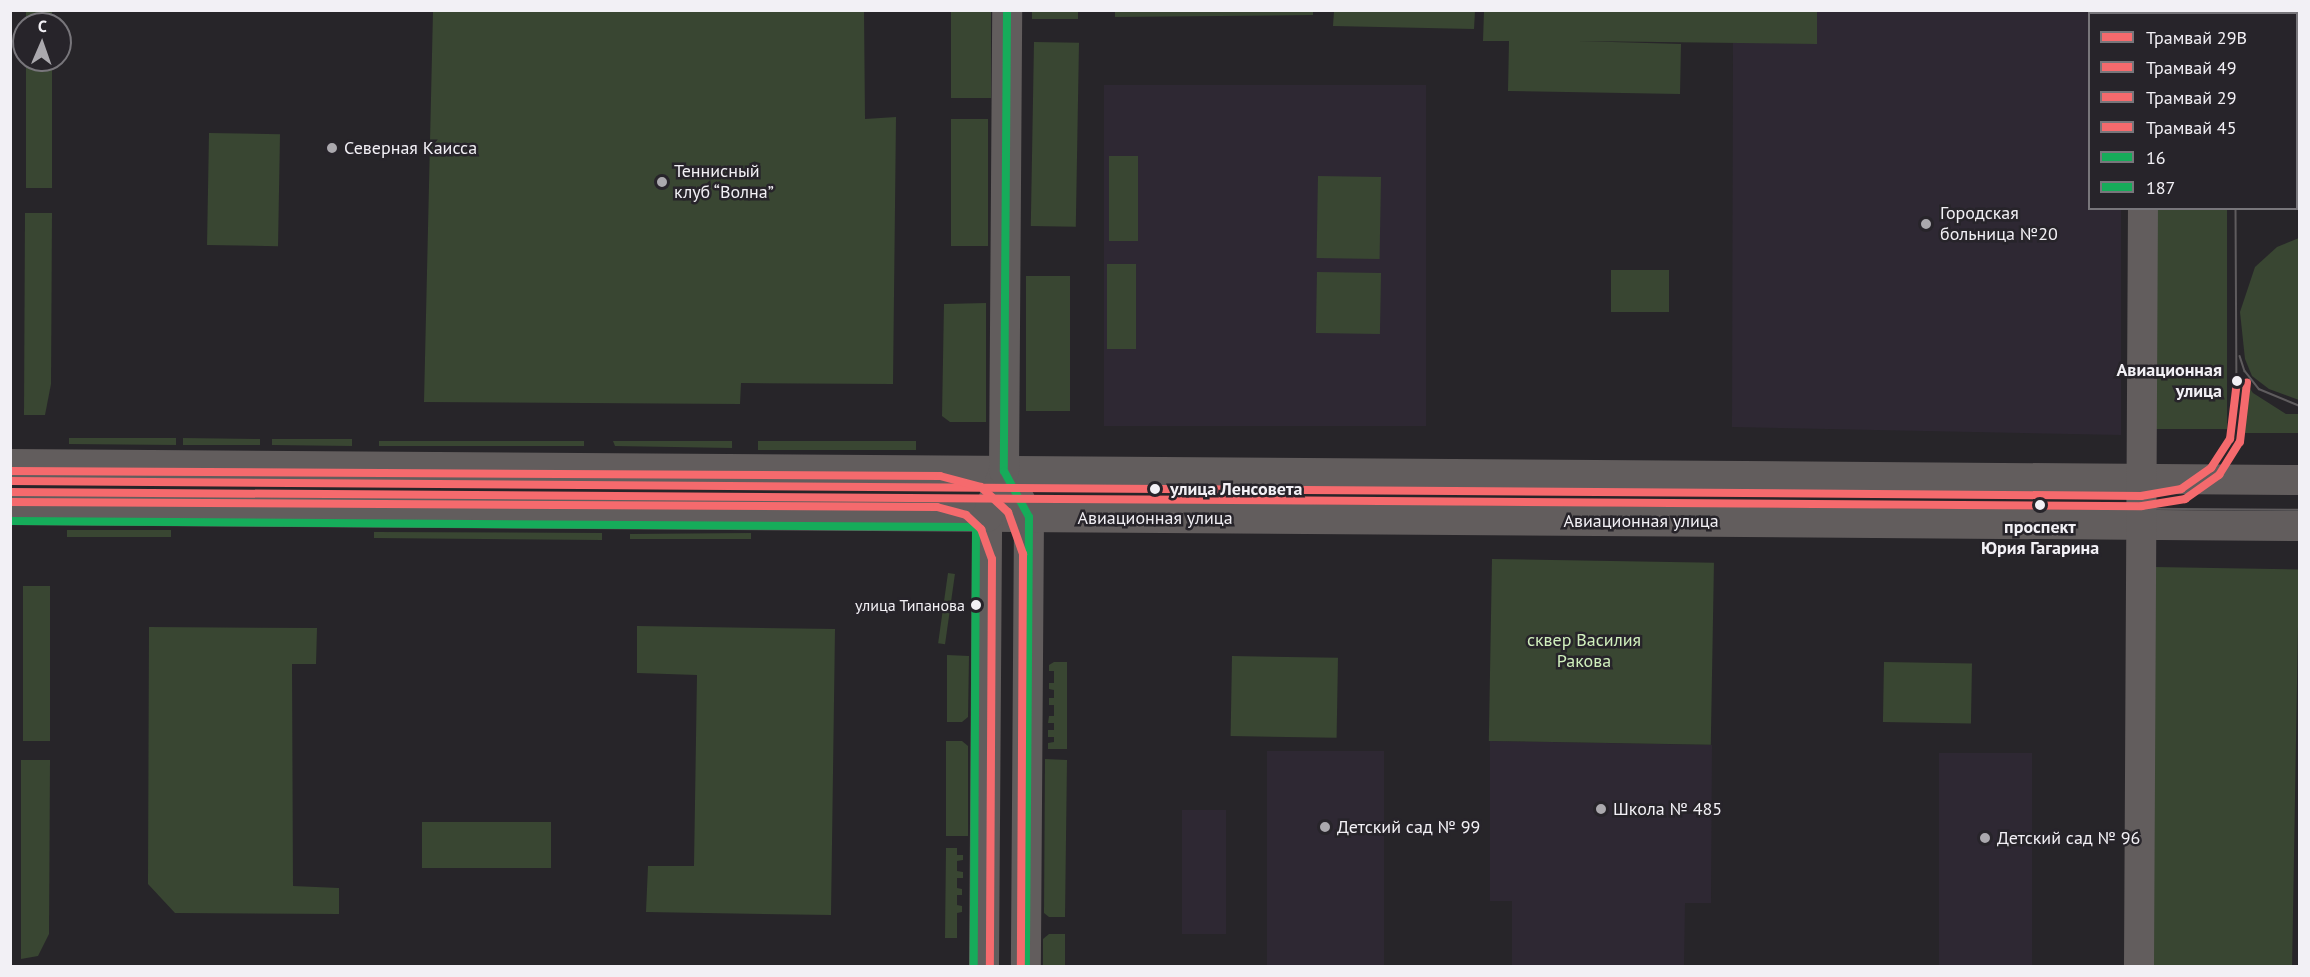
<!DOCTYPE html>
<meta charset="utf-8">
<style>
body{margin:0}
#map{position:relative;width:2310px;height:977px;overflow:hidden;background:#272529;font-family:"PT Sans",sans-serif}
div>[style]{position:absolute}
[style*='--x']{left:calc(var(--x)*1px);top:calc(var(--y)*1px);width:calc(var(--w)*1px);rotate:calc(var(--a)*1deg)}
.built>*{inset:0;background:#2e2833;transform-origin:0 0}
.green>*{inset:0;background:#394632;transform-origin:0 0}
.minor>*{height:30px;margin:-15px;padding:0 15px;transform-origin:15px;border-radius:15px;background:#625d5d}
.tram>*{height:1.5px;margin:-0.75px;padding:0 0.75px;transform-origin:0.75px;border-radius:0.75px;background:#5f5c5e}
.bus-1>*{height:8px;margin:-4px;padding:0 4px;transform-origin:4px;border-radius:4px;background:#16ac5a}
.bus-2>*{height:8px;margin:-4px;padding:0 4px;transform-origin:4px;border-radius:4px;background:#16ac5a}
.tram-1>*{height:8px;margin:-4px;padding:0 4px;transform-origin:4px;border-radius:4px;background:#f56a6d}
.tram-2>*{height:8px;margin:-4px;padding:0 4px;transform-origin:4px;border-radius:4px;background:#f56a6d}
.tram-3>*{height:8px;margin:-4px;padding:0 4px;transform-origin:4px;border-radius:4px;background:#f56a6d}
.tram-4>*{height:8px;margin:-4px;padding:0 4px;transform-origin:4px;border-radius:4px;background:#f56a6d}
.dots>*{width:16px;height:16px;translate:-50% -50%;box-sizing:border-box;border:3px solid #27242a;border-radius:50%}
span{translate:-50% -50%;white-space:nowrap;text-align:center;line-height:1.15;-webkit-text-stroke:5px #27242a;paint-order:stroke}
.bus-label{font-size:16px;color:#f2f0f5}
.right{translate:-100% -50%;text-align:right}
.poi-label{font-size:18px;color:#f2f0f5}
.left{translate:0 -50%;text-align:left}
.stop-label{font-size:18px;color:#f2f0f5;font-weight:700}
.street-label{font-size:18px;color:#f2f0f5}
.park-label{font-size:18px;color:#d0efbd}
.frame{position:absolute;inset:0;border:12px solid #f2f0f5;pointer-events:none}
.legend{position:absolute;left:2088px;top:12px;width:210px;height:198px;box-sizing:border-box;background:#27242a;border:2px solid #78767b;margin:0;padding:8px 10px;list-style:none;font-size:18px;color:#f2f0f5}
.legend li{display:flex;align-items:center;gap:12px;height:30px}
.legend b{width:30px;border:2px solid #78767b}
.north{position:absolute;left:12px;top:12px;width:60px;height:60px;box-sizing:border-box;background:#27242a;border:2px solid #78767b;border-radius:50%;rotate:2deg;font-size:16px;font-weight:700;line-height:24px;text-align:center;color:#f2f0f5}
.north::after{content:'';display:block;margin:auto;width:21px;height:27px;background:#aba9ae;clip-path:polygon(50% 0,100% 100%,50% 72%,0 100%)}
</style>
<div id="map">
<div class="built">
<div style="clip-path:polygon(1817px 11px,2122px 11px,2090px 14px,2090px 208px,2121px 209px,2121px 435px,1732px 427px,1733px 42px,1816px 44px)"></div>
<div style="left:1104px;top:85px;width:322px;height:341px"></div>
<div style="clip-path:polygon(1490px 741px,1712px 745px,1711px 903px,1685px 903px,1684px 966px,1512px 966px,1512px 901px,1490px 901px)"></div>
<div style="left:1267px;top:751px;width:117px;height:215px"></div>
<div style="left:1939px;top:753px;width:93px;height:213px"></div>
<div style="left:1182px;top:810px;width:44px;height:124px"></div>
</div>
<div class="green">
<div style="clip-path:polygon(1313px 10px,1313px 15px,1115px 17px,1115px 10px)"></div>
<div style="clip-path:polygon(2157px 10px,2299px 11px,2299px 110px,2296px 14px)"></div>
<div style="left:26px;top:11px;width:26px;height:13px"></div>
<div style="clip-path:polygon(433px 11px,864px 11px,865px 119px,896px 117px,893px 384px,741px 383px,740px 404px,424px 402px)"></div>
<div style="left:951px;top:11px;width:40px;height:87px"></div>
<div style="left:1032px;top:11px;width:46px;height:8px"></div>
<div style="clip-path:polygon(1334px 11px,1475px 11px,1474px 29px,1333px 26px)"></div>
<div style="clip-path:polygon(1484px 11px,1817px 11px,1817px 44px,1578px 41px,1681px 44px,1680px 94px,1508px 91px,1509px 41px,1483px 41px)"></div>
<div style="left:1034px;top:42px;width:45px;height:184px;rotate:1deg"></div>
<div style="left:26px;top:60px;width:26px;height:128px"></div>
<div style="left:951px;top:119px;width:37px;height:127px"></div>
<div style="left:209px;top:133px;width:71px;height:112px;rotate:1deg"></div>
<div style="left:1109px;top:156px;width:29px;height:85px"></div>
<div style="left:1318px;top:176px;width:63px;height:82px;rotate:1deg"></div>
<div style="left:2155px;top:209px;width:72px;height:220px"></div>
<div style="clip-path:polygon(25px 213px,52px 213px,51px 384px,45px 415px,24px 415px)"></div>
<div style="clip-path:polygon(2299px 238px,2300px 238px,2299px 400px,2269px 389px,2252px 376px,2245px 359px,2240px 312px,2255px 267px,2277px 247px)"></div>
<div style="left:1107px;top:264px;width:29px;height:85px"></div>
<div style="left:1669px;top:270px;width:42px;height:58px;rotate:90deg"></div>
<div style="left:1317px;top:272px;width:64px;height:61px;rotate:1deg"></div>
<div style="left:1026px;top:276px;width:44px;height:135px"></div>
<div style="clip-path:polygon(986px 303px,986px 422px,950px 422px,942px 416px,944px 304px)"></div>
<div style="clip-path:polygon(2242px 377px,2253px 393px,2286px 414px,2299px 414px,2299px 433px,2241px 433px)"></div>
<div style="clip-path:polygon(69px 438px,176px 438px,176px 445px,69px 444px)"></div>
<div style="clip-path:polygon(183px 438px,260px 439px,260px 445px,183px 445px)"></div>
<div style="clip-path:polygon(272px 439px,352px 439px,352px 446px,272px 445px)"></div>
<div style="left:379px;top:441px;width:205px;height:5px"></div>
<div style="clip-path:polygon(613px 441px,732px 441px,732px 448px,615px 446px)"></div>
<div style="left:758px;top:441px;width:158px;height:9px"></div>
<div style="left:67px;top:530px;width:104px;height:7px"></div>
<div style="clip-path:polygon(374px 532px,602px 533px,602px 540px,374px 538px)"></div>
<div style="clip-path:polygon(751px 533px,751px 539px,630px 539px,630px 534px)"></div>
<div style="left:1492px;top:559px;width:222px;height:182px;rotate:1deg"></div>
<div style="left:2155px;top:567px;width:144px;height:399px;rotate:1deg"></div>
<div style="left:948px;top:573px;width:7px;height:71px;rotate:8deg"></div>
<div style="left:23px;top:586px;width:27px;height:155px"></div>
<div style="clip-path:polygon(637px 626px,835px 629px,831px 915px,646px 912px,648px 866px,694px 866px,697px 675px,637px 673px)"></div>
<div style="clip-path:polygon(149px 627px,317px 628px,316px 664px,292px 664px,293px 886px,339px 888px,339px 914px,175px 913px,148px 884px)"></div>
<div style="clip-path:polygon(947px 655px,969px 656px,968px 717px,962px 722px,947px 722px)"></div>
<div style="left:1232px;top:656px;width:106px;height:80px;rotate:1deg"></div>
<div style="clip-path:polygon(1054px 662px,1067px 662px,1067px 749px,1048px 749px,1048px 743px,1054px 742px,1054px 737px,1048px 737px,1048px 730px,1054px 730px,1054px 723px,1048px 723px,1049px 716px,1054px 716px,1054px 705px,1049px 705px,1049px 698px,1054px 698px,1054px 690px,1049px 689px,1049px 683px,1054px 683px,1054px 671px,1049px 671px,1049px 665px)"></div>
<div style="left:1884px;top:662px;width:88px;height:60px;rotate:1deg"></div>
<div style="clip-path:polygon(946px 741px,962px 741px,968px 746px,968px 836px,946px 836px)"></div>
<div style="clip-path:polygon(1045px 759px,1067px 760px,1065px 917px,1049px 917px,1044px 913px)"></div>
<div style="clip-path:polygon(21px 760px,50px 760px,49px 934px,38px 956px,21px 959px)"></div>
<div style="left:422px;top:822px;width:129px;height:46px"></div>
<div style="clip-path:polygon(946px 848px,957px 848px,957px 855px,963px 855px,963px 860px,957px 861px,957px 871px,963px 872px,963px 878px,957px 878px,957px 888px,962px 889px,962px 895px,957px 895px,957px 905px,962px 906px,962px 912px,957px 913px,957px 938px,945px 938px)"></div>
<div style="clip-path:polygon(1049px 934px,1065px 934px,1065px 966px,1043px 966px,1043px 939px)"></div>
<div style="clip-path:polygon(1652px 965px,1652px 966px,1534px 966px)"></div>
</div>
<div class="minor">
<div style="--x:2144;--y:14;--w:4;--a:-90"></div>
<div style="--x:10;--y:464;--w:2290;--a:0.4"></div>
<div style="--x:1020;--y:500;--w:19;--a:62"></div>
<div style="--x:1029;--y:517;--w:449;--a:90.4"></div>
<div style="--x:10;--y:510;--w:2290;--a:0.4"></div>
<div style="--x:984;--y:966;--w:449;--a:-89.6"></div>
<div style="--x:987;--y:517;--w:49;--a:-69.7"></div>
<div style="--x:1004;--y:471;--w:461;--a:-89.6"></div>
<div style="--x:2139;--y:966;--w:758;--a:-89.7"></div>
</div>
<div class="tram">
<div style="--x:2296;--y:138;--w:4;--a:0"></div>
<div style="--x:2296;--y:174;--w:4;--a:0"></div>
<div style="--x:2236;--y:208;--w:173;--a:89.7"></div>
<div style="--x:2240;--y:356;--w:16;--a:72"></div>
<div style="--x:2245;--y:371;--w:23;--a:52"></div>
<div style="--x:2259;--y:389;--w:44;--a:22.5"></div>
<div style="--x:2040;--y:508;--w:260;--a:0.4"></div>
</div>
<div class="bus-1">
<div style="--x:1007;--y:10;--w:461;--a:90.4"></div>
<div style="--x:1004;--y:471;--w:52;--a:61.5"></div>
<div style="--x:1029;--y:517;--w:449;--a:90.4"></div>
</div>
<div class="bus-2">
<div style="--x:10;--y:521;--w:966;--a:0.36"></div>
<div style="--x:976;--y:527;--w:439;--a:90.3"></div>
</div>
<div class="tram-1">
<div style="--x:10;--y:481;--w:2131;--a:0.4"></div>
<div style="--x:2141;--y:496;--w:41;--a:-9.9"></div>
<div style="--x:2181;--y:489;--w:37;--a:-35"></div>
<div style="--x:2211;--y:468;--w:35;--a:-57"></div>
<div style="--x:2230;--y:439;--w:58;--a:-83.1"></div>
</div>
<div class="tram-2">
<div style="--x:10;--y:492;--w:2132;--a:0.38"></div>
<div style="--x:2142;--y:506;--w:44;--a:-9.2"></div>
<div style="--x:2185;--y:499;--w:42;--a:-35.2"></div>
<div style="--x:2219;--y:475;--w:39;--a:-58"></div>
<div style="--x:2240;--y:442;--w:60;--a:-83.3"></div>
</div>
<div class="tram-3">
<div style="--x:10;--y:471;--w:930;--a:0.31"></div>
<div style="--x:940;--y:476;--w:42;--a:15"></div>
<div style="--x:981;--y:487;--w:37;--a:43"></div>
<div style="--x:1008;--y:512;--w:45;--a:70.3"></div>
<div style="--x:1023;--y:554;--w:412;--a:90.3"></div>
</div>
<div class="tram-4">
<div style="--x:10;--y:502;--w:927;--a:0.31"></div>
<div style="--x:937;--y:507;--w:30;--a:15"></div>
<div style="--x:966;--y:515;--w:21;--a:43"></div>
<div style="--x:981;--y:529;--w:32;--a:70"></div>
<div style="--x:992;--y:559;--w:407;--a:90.3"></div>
</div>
<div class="dots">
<div style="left:332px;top:148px;background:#aba9ae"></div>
<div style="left:662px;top:182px;background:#aba9ae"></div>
<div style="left:1926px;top:224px;background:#aba9ae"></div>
<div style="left:2237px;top:381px;background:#f2f0f5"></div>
<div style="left:1155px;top:489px;background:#f2f0f5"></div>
<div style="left:2040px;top:505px;background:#f2f0f5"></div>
<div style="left:976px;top:605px;background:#f2f0f5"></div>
<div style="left:1601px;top:809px;background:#aba9ae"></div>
<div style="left:1325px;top:827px;background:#aba9ae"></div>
<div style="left:1985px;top:838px;background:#aba9ae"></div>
</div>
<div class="bus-label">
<span class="right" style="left:965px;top:605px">улица Типанова</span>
</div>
<div class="poi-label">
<span class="left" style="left:344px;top:148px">Северная Каисса</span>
<span class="left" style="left:674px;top:182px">Теннисный<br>клуб “Волна”</span>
<span class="left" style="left:1940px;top:224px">Городская<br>больница №20</span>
<span class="left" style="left:1613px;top:809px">Школа № 485</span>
<span class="left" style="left:1337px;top:827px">Детский сад № 99</span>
<span class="left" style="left:1997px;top:838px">Детский сад № 96</span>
</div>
<div class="stop-label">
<span class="right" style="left:2222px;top:381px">Авиационная<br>улица</span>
<span class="left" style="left:1170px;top:489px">улица Ленсовета</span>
<span style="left:2040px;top:538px">проспект<br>Юрия Гагарина</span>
</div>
<div class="street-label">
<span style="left:1155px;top:518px">Авиационная улица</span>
<span style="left:1641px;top:521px">Авиационная улица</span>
</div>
<div class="park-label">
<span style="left:1584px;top:651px">сквер Василия<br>Ракова</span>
</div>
<div class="frame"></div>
<ul class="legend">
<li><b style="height:8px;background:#f56a6d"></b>Трамвай 29В</li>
<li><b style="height:8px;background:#f56a6d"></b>Трамвай 49</li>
<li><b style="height:8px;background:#f56a6d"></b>Трамвай 29</li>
<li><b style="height:8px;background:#f56a6d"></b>Трамвай 45</li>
<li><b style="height:8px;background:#16ac5a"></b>16</li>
<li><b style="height:8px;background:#16ac5a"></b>187</li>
</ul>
<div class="north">С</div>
</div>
